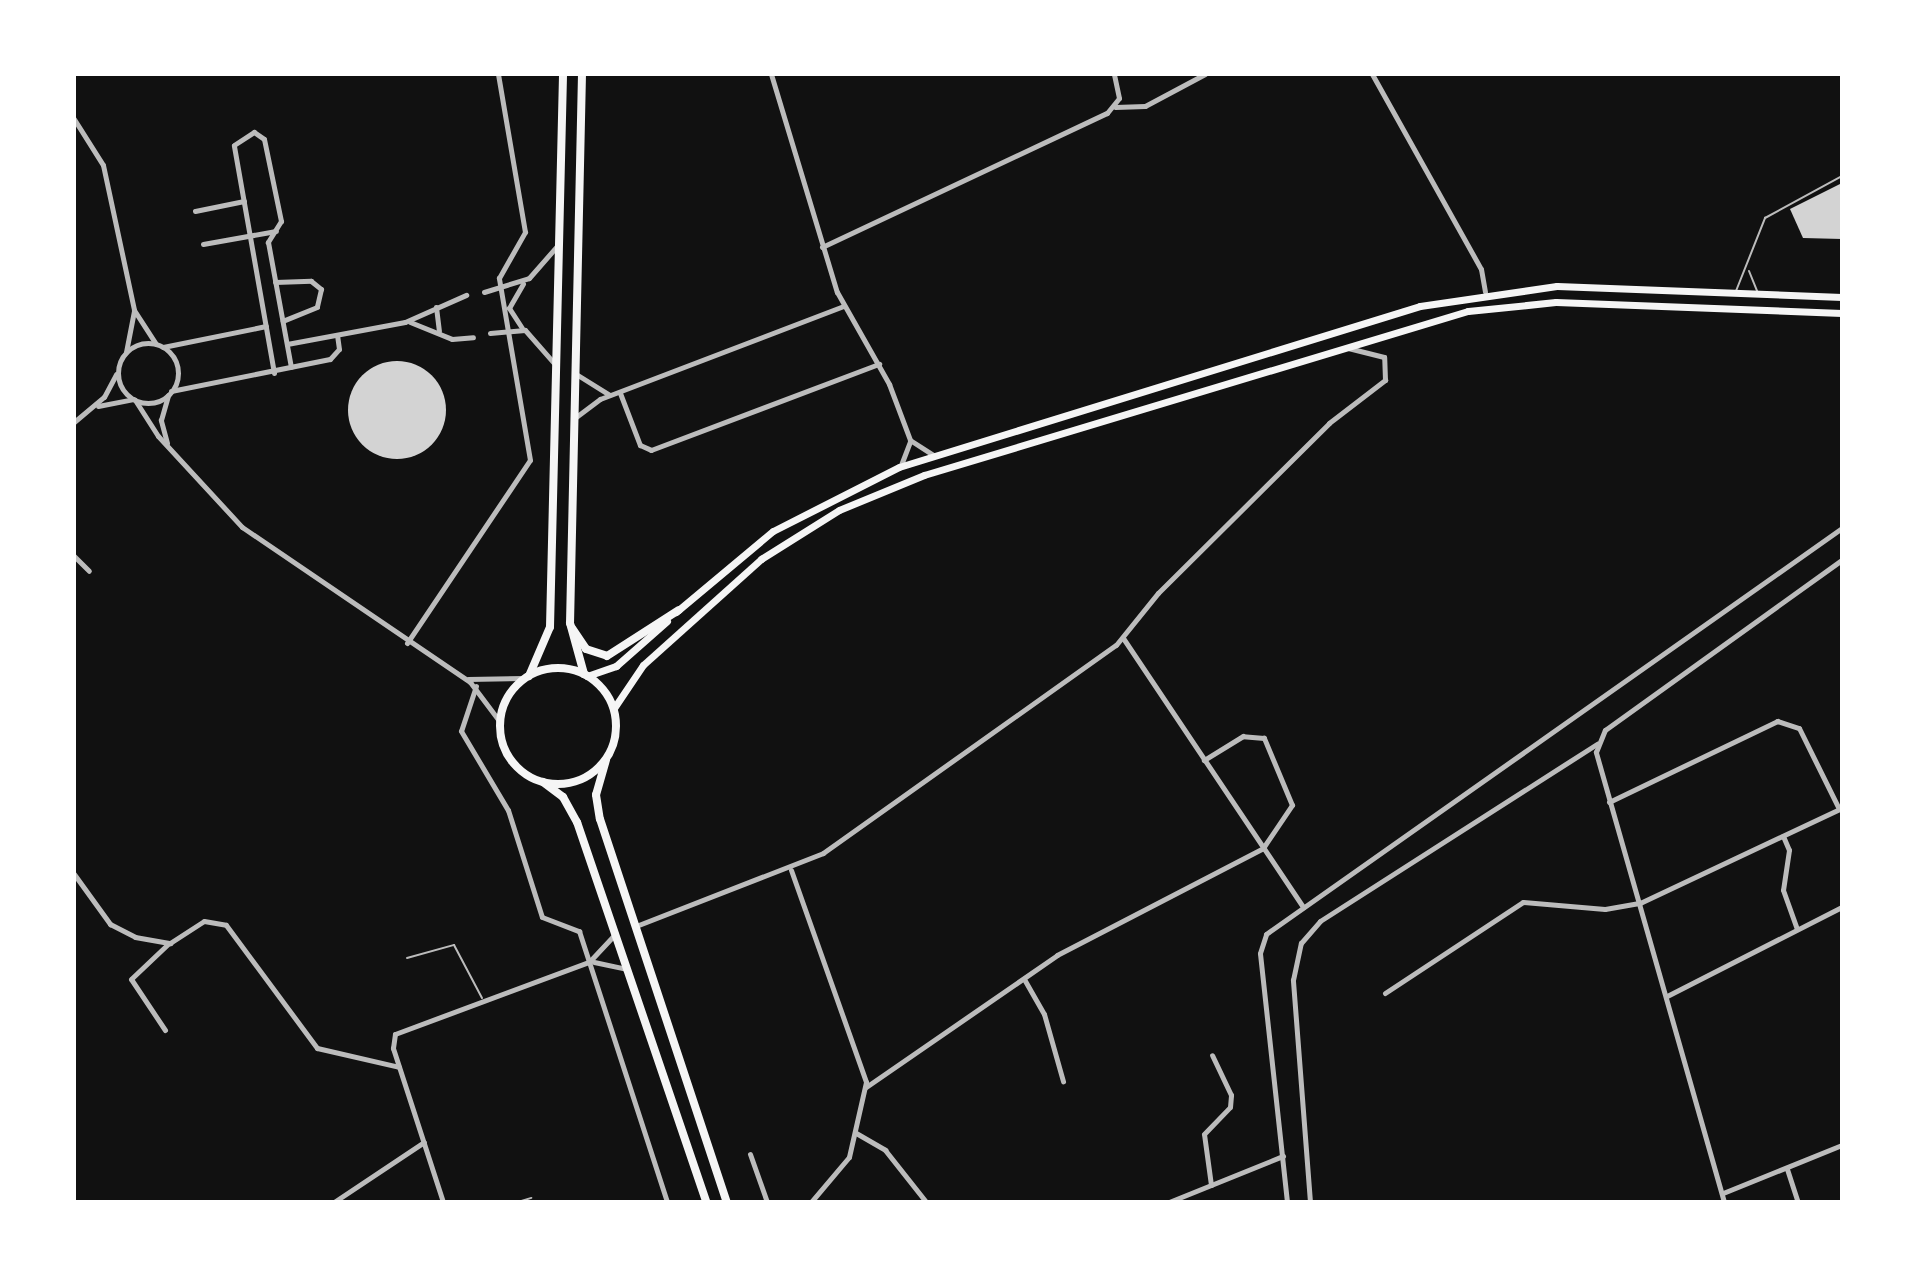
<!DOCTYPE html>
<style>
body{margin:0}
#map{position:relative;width:1916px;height:1276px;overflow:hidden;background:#111;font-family:"IBM Plex Sans",sans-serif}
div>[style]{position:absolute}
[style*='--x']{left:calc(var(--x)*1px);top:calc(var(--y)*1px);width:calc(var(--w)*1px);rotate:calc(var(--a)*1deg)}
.building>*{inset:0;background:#d3d3d3}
.round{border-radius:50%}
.service>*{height:2px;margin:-1px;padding:0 1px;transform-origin:1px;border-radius:1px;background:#bcbcbc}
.minor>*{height:5px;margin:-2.5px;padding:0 2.5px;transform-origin:2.5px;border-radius:2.5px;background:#bcbcbc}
.minor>.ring{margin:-2.5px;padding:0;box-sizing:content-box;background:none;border:5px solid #bcbcbc;border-radius:50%}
.secondary>*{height:7px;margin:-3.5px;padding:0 3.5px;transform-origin:3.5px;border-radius:3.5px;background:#f5f5f5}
.trunk>*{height:8px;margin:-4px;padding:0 4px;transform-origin:4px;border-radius:4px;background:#f5f5f5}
.trunk>.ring{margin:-4px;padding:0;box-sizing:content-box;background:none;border:8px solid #f5f5f5;border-radius:50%}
span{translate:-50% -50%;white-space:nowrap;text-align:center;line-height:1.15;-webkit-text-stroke:8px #fff;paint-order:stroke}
.frame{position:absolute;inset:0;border:76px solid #fff;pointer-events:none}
</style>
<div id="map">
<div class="building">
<div style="clip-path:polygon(1842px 183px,1842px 239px,1803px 238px,1790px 209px)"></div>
<div class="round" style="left:348px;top:361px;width:98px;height:98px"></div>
</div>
<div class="service">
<div style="--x:1749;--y:271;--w:22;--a:68"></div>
<div style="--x:1736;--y:291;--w:79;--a:-68.3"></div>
<div style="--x:1765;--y:218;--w:88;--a:-28.6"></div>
<div style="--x:407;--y:958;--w:49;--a:-15.5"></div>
<div style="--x:454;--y:945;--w:60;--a:62.2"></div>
<div style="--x:518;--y:1202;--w:14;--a:-17"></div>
</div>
<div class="minor">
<div style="--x:771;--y:74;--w:228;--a:73.2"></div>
<div style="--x:837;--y:292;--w:106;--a:60.5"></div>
<div style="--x:889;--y:384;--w:60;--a:69.4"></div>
<div style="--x:910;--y:440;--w:27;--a:33"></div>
<div style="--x:1372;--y:74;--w:223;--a:60.8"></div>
<div style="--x:1481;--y:269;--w:23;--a:80"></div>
<div style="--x:1115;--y:107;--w:30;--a:-2"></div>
<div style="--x:1145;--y:106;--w:68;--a:-28.1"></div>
<div style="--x:74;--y:119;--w:54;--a:57.8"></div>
<div style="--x:103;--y:165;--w:148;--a:77.9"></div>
<div style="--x:134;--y:310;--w:40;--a:57.1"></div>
<div style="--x:195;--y:211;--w:50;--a:-11.5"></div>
<div style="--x:203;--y:244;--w:74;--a:-10.1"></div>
<div style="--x:822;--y:247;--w:315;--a:-25.2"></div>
<div style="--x:1107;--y:113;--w:19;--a:-51"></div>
<div style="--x:1119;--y:98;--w:25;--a:-102"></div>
<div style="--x:275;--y:282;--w:36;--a:-2"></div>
<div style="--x:311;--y:281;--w:13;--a:39"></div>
<div style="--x:321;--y:289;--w:18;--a:103"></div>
<div style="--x:317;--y:307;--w:37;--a:158"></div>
<div style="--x:484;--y:292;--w:47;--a:-17.3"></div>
<div style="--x:529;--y:278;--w:43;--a:-48.8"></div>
<div style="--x:436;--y:307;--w:24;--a:83"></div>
<div style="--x:410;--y:322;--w:45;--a:22"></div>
<div style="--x:452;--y:339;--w:21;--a:-5"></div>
<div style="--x:522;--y:328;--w:24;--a:-123"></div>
<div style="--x:509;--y:308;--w:28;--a:-60"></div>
<div style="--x:490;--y:333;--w:35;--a:-5"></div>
<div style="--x:525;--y:330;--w:44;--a:48.7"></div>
<div class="ring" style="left:118px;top:343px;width:55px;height:55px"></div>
<div style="--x:287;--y:344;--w:120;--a:-10.6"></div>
<div style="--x:405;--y:322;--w:67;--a:-23.9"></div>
<div style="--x:163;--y:347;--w:105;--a:-11.5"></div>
<div style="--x:126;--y:352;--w:42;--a:-79"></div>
<div style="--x:274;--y:373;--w:231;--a:-100"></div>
<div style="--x:234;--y:145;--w:24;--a:-33"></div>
<div style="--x:254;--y:132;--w:12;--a:35"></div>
<div style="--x:264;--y:139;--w:84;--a:78.3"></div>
<div style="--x:281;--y:221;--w:25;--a:122"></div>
<div style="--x:268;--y:242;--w:127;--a:79.6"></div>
<div style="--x:576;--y:374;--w:39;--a:32"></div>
<div style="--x:171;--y:391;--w:162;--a:-11.4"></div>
<div style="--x:330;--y:359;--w:13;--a:-48"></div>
<div style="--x:339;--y:349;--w:14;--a:-98"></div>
<div style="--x:620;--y:393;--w:56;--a:69"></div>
<div style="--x:640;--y:445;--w:12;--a:24"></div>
<div style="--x:651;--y:450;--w:244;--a:-20.7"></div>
<div style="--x:135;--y:400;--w:43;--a:57.4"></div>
<div style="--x:158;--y:436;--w:124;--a:47.3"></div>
<div style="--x:242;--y:527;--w:276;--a:34.2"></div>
<div style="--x:470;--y:682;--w:50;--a:53.1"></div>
<div style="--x:98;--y:406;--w:36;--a:-11"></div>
<div style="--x:576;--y:417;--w:30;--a:-37"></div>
<div style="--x:600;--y:399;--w:260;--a:-20.9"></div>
<div style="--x:74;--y:422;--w:39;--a:-40"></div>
<div style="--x:104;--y:397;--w:26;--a:-62"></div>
<div style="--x:167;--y:443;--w:24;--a:-105"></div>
<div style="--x:161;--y:420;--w:26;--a:-74"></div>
<div style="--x:901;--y:465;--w:26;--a:-69"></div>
<div style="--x:74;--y:556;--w:21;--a:45"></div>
<div style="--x:1123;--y:638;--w:324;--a:56.2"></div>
<div style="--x:407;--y:643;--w:220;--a:-56.1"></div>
<div style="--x:530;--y:460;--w:185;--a:-99.7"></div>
<div style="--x:499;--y:278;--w:53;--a:-60.5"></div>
<div style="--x:525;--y:232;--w:160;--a:-99.7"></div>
<div style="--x:468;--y:679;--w:57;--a:-1"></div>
<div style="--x:476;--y:686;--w:47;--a:108.4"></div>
<div style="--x:461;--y:731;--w:92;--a:59.3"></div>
<div style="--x:508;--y:810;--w:112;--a:72.4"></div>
<div style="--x:542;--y:917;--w:40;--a:21"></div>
<div style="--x:579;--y:931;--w:285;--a:72"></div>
<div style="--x:1609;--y:802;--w:187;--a:-25.7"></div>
<div style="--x:1777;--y:721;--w:23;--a:18"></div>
<div style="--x:1799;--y:728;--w:90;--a:63.7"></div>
<div style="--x:1783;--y:836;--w:15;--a:67"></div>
<div style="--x:1789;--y:850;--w:40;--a:98.5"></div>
<div style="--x:1783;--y:890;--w:41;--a:70.3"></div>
<div style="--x:791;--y:870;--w:225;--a:70.5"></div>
<div style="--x:866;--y:1082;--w:77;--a:102.8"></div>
<div style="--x:849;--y:1157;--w:59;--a:130.2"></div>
<div style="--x:74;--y:874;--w:62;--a:54.2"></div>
<div style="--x:110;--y:924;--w:28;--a:27"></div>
<div style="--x:135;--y:937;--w:36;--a:10"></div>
<div style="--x:170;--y:943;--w:40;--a:-32.9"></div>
<div style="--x:204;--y:921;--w:22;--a:10"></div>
<div style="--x:226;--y:925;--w:153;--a:53.5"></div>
<div style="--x:317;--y:1048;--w:84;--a:13"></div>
<div style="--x:636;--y:926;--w:201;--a:-21.3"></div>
<div style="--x:823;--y:853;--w:359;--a:-35.4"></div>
<div style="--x:1116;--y:645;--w:67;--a:-51.1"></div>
<div style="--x:1158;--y:593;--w:241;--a:-44.8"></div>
<div style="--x:1329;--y:423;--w:71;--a:-37.5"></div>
<div style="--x:1385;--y:380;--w:23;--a:-92"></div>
<div style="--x:1384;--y:357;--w:36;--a:-166"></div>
<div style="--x:594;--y:962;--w:33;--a:12"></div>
<div style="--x:1024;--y:979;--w:40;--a:60.3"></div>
<div style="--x:1044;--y:1014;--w:70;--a:74.2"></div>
<div style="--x:1385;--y:993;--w:165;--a:-33.4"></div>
<div style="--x:1523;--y:902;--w:82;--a:4.9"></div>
<div style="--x:1605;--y:909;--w:36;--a:-10"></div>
<div style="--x:1640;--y:903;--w:223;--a:-25.2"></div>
<div style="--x:1667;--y:996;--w:196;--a:-27"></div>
<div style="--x:165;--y:1030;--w:61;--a:-123.7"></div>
<div style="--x:131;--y:979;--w:52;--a:-43.5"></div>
<div style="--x:866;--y:1087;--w:232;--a:-34.6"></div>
<div style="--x:1057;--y:955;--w:232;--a:-27.4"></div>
<div style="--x:1263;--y:848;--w:52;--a:-56"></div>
<div style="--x:1292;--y:805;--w:73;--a:-112.7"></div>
<div style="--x:1264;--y:738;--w:21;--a:-175"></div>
<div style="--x:1243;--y:736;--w:46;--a:148.4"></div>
<div style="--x:856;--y:1133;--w:34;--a:30"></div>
<div style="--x:885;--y:1150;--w:66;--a:51.7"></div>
<div style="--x:750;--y:1154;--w:51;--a:70.5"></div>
<div style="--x:1787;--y:1169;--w:35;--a:72"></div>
<div style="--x:1211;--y:1185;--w:51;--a:-97.8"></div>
<div style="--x:1204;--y:1134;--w:37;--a:-46"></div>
<div style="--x:1230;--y:1107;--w:12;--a:-85"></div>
<div style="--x:1231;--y:1095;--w:44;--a:-115.4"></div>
<div style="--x:1723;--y:1193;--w:128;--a:-22"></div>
<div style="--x:334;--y:1202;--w:108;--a:-33.7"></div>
<div style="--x:443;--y:1202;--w:162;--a:-108"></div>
<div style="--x:393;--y:1048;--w:14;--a:-82"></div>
<div style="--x:395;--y:1034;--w:207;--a:-20.4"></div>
<div style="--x:589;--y:962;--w:37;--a:-47"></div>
<div style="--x:1169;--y:1202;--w:123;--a:-22"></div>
<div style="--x:1287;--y:1202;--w:250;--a:-96.2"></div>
<div style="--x:1260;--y:953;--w:20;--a:-72"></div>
<div style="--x:1266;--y:934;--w:705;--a:-35.18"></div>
<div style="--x:1310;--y:1202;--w:223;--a:-94.4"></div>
<div style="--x:1293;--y:980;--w:38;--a:-78"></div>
<div style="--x:1301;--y:943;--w:29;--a:-49"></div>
<div style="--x:1320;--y:921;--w:329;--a:-32.6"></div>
<div style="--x:1724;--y:1202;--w:468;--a:-105.9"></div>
<div style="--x:1596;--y:752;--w:24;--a:-68"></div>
<div style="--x:1605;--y:730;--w:292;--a:-35.7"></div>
</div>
<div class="secondary">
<div style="--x:676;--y:612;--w:126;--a:-39.9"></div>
<div style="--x:773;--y:531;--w:141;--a:-26.9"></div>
<div style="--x:899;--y:467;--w:545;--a:-17.17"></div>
<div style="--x:1420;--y:306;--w:138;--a:-8.3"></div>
<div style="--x:1557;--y:286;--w:285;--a:2.2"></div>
<div style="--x:587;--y:676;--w:31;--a:-19"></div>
<div style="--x:616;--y:666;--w:68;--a:-41.4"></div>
<div style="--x:614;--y:708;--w:52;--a:-56"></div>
<div style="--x:643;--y:665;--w:159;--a:-41.9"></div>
<div style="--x:761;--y:559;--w:92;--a:-32.1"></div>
<div style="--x:839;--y:510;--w:92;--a:-22.4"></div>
<div style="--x:924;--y:475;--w:568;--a:-16.78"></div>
<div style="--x:1468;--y:311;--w:88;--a:-5.8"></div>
<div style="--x:1556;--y:302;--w:286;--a:2.2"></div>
</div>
<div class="trunk">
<div style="--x:582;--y:74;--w:549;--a:91.25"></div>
<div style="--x:570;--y:623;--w:53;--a:74.6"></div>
<div style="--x:572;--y:628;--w:25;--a:56"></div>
<div style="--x:586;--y:649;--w:22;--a:18"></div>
<div style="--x:607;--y:656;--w:85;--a:-32.6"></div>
<div class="ring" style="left:500px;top:668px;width:108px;height:108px"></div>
<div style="--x:529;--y:676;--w:53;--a:-66.8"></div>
<div style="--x:550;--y:627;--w:553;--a:-88.65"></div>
<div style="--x:606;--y:760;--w:36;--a:106"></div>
<div style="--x:596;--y:795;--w:24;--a:81"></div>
<div style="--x:600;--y:819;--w:404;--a:71.7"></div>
<div style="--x:543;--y:782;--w:25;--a:37"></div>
<div style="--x:563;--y:797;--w:29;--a:61"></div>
<div style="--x:577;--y:822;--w:401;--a:71.2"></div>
</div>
<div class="frame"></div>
</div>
